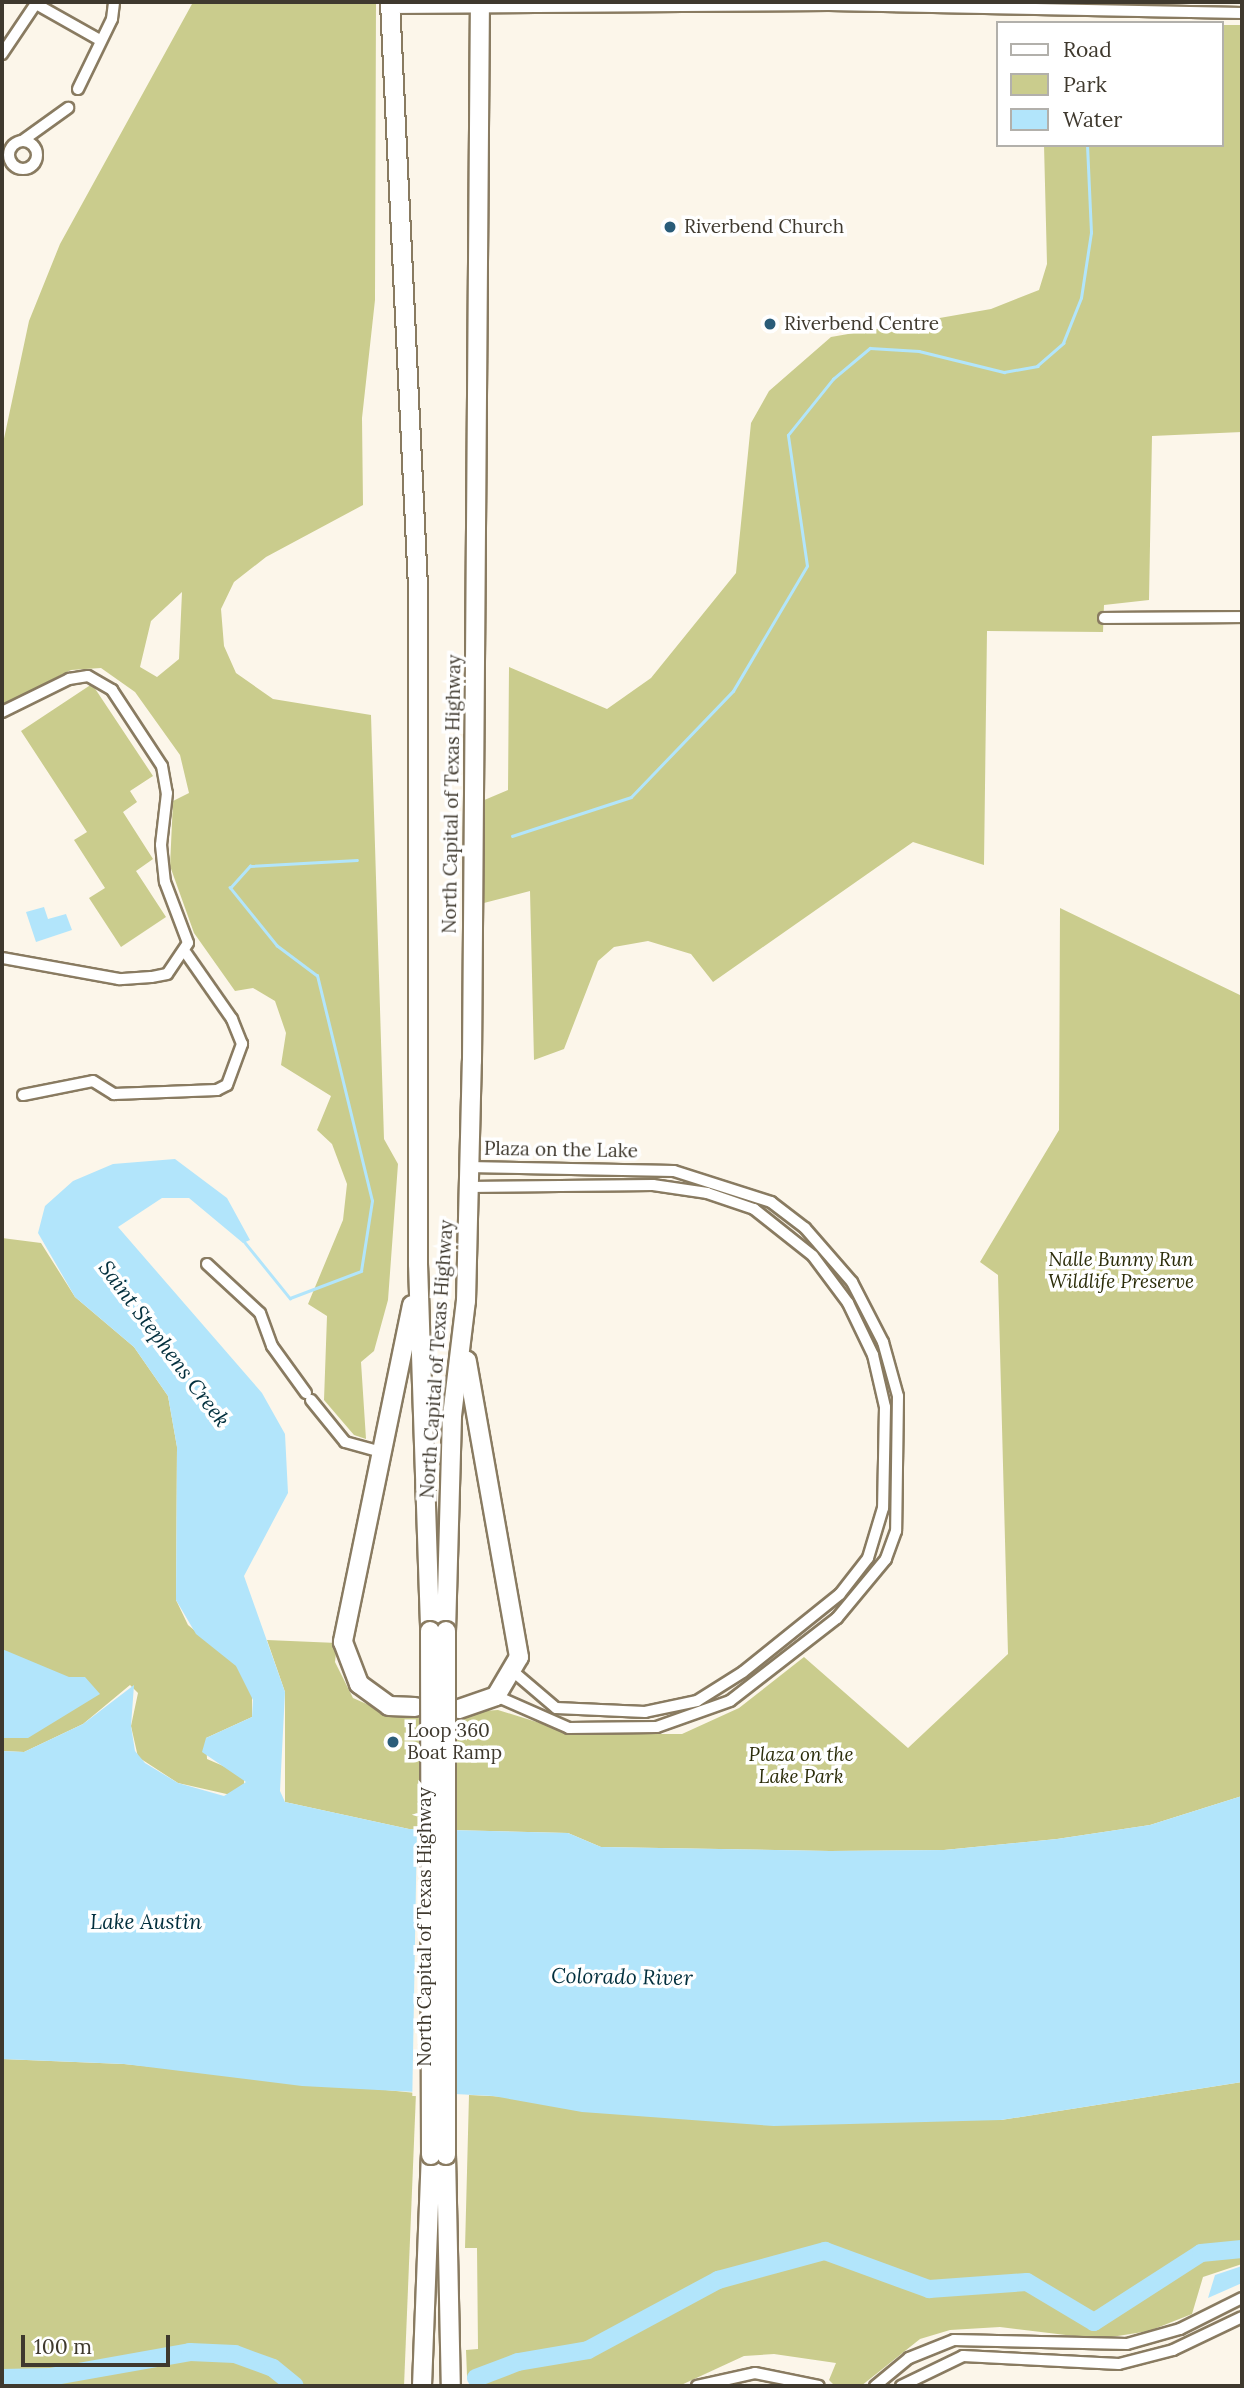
<!DOCTYPE html>
<style>
body{margin:0}
#map{position:relative;width:1244px;height:2388px;overflow:hidden;background:#fcf6ea;font-family:Lora,serif}
div>[style]{position:absolute}
[style*='--x']{left:calc(var(--x)*1px);top:calc(var(--y)*1px);width:calc(var(--w)*1px);rotate:calc(var(--a)*1deg)}
.green>*{inset:0;background:#cacc8d}
.water>*{inset:0;background:#b2e5fb}
.pier>*{inset:0;background:#fcf6ea;transform-origin:0 0}
.stream>*{height:2.5px;margin:-1.25px;padding:0 1.25px;transform-origin:1.25px;border-radius:1.25px;background:#b2e5fb}
.river>*{height:18px;margin:-9px;padding:0 9px;transform-origin:9px;border-radius:9px;background:#b2e5fb}
.roads{filter:drop-shadow(2px 0 #897b61) drop-shadow(-2px 0 #897b61) drop-shadow(0 2px #897b61) drop-shadow(0 -2px #897b61)}
.minor>*{height:10px;margin:-5px;padding:0 5px;transform-origin:5px;border-radius:5px;background:#fff}
.minor>.ring{margin:-5px;padding:0;box-sizing:content-box;background:none;border:10px solid #fff;border-radius:50%}
.trunk>*{height:18px;margin:-9px;padding:0 9px;transform-origin:9px;border-radius:9px;background:#fff}
.bridges{filter:drop-shadow(2px 0 #897b61) drop-shadow(-2px 0 #897b61) drop-shadow(0 2px #897b61) drop-shadow(0 -2px #897b61)}
.trunk-bridge>*{height:18px;margin:-9px;padding:0 9px;transform-origin:9px;border-radius:9px;background:#fff}
.dots>*{width:19px;height:19px;translate:-50% -50%;box-sizing:border-box;border:4px solid #fff;border-radius:50%}
span{translate:-50% -50%;white-space:nowrap;text-align:center;line-height:1.15;-webkit-text-stroke:7px #fff;paint-order:stroke}
.poi-label{font-size:19px;color:#3f392e}
.left{translate:0 -50%;text-align:left}
.street-label{font-size:19px;color:#3f392e}
.park-label{font-size:19px;color:#2b2c09;font-style:italic}
.water-label{font-size:21px;color:#022f3d;font-style:italic}
.frame{position:absolute;inset:0;border:4px solid #3f392e;pointer-events:none}
.legend{position:absolute;left:996px;top:21px;width:228px;height:126px;box-sizing:border-box;background:#fff;border:2px solid #b2b0ab;margin:0;padding:9px 12px;list-style:none;font-size:21px;color:#3f392e}
.legend li{display:flex;align-items:center;gap:14px;height:35px}
.legend b{width:35px;border:2px solid #b2b0ab}
.scale{position:absolute;left:21px;top:2335px;width:149px;height:32px;box-sizing:border-box;border:4px solid #3f392e;border-top:0;padding-left:9px;font-size:21px;line-height:24px;white-space:nowrap;color:#3f392e;-webkit-text-stroke:5px #fff;paint-order:stroke}
</style>
<div id="map">
<div class="green">
<div style="clip-path:polygon(evenodd,376px 2px,375px 300px,362px 418px,363px 505px,266px 557px,234px 582px,221px 609px,224px 646px,236px 673px,273px 699px,371px 715px,384px 1139px,398px 1164px,388px 1300px,374px 1351px,361px 1362px,366px 1439px,354px 1435px,324px 1400px,327px 1316px,308px 1304px,343px 1220px,347px 1184px,332px 1144px,317px 1130px,331px 1096px,281px 1065px,286px 1033px,275px 1001px,253px 988px,235px 991px,194px 933px,170px 866px,173px 801px,189px 793px,180px 755px,135px 692px,101px 668px,71px 670px,2px 705px,2px 448px,29px 321px,60px 244px,192px 4px,376px 2px,182px 592px,179px 659px,157px 677px,140px 667px,151px 621px,182px 592px)"></div>
<div style="clip-path:polygon(1221px 25px,1242px 25px,1242px 432px,1152px 436px,1149px 600px,1104px 605px,1103px 632px,987px 631px,984px 865px,913px 842px,713px 982px,691px 954px,648px 941px,614px 947px,598px 961px,564px 1049px,534px 1060px,530px 891px,480px 904px,482px 801px,508px 790px,509px 667px,607px 709px,651px 678px,736px 573px,751px 423px,769px 391px,831px 337px,991px 309px,1039px 290px,1047px 264px,1044px 145px,1221px 145px)"></div>
<div style="clip-path:polygon(92px 684px,153px 776px,130px 791px,137px 802px,123px 812px,153px 859px,136px 871px,166px 917px,121px 947px,89px 898px,105px 888px,74px 840px,87px 832px,21px 731px)"></div>
<div style="clip-path:polygon(1060px 908px,1242px 996px,1242px 1796px,1150px 1825px,1057px 1839px,944px 1850px,830px 1851px,601px 1847px,568px 1833px,409px 1829px,285px 1802px,285px 1692px,267px 1640px,337px 1643px,335px 1662px,353px 1698px,396px 1717px,498px 1710px,575px 1734px,682px 1734px,739px 1708px,804px 1657px,908px 1748px,1008px 1654px,998px 1275px,980px 1262px,1059px 1130px)"></div>
<div style="clip-path:polygon(2px 1238px,41px 1243px,75px 1297px,134px 1347px,168px 1396px,177px 1447px,176px 1600px,188px 1625px,236px 1665px,252px 1692px,252px 1717px,206px 1738px,207px 1759px,244px 1775px,244px 1786px,231px 1795px,178px 1783px,138px 1757px,131px 1726px,138px 1693px,130px 1685px,83px 1724px,24px 1752px,2px 1751px)"></div>
<div style="clip-path:polygon(2px 2059px,124px 2064px,416px 2093px,404px 2386px,2px 2386px)"></div>
<div style="clip-path:polygon(1242px 2082px,1242px 2264px,1203px 2277px,1192px 2314px,1149px 2331px,1099px 2339px,1000px 2327px,950px 2330px,920px 2339px,861px 2386px,835px 2386px,829px 2380px,836px 2363px,774px 2354px,744px 2356px,679px 2386px,471px 2386px,467px 2376px,466px 2350px,478px 2349px,477px 2248px,465px 2248px,469px 2095px,1001px 2120px)"></div>
</div>
<div class="water">
<div style="clip-path:polygon(44px 907px,48px 919px,66px 914px,72px 930px,36px 942px,26px 912px)"></div>
<div style="clip-path:polygon(175px 1159px,227px 1198px,250px 1240px,243px 1243px,189px 1198px,162px 1198px,118px 1227px,262px 1393px,285px 1434px,288px 1493px,244px 1576px,285px 1692px,280px 1791px,285px 1802px,409px 1829px,568px 1833px,601px 1847px,830px 1851px,944px 1850px,1057px 1839px,1150px 1825px,1242px 1796px,1242px 2082px,1001px 2120px,774px 2126px,582px 2112px,493px 2096px,302px 2086px,124px 2064px,2px 2059px,2px 1751px,24px 1752px,83px 1724px,134px 1685px,131px 1726px,135px 1751px,145px 1763px,178px 1783px,224px 1796px,246px 1782px,202px 1752px,206px 1738px,252px 1717px,253px 1700px,236px 1666px,196px 1634px,176px 1600px,177px 1447px,168px 1396px,134px 1347px,75px 1297px,38px 1233px,45px 1206px,73px 1181px,113px 1164px)"></div>
<div style="clip-path:polygon(2px 1649px,69px 1677px,85px 1677px,100px 1694px,28px 1738px,2px 1738px)"></div>
<div style="clip-path:polygon(1242px 2266px,1242px 2283px,1208px 2298px,1215px 2275px)"></div>
</div>
<div class="pier">
<div style="left:417px;top:1826px;width:40px;height:270px;rotate:1deg"></div>
</div>
<div class="stream">
<div style="--x:1078;--y:22;--w:1;--a:90"></div>
<div style="--x:512;--y:836;--w:125;--a:-18.1"></div>
<div style="--x:631;--y:797;--w:147;--a:-46.1"></div>
<div style="--x:733;--y:691;--w:145;--a:-59.4"></div>
<div style="--x:807;--y:566;--w:132;--a:-98.3"></div>
<div style="--x:788;--y:435;--w:72;--a:-51.2"></div>
<div style="--x:833;--y:379;--w:48;--a:-40"></div>
<div style="--x:870;--y:348;--w:49;--a:3.5"></div>
<div style="--x:919;--y:351;--w:88;--a:13.9"></div>
<div style="--x:1004;--y:372;--w:34;--a:-10"></div>
<div style="--x:1037;--y:366;--w:35;--a:-41"></div>
<div style="--x:1063;--y:343;--w:48;--a:-68.2"></div>
<div style="--x:1081;--y:298;--w:66;--a:-81.3"></div>
<div style="--x:1091;--y:233;--w:88;--a:-92.6"></div>
<div style="--x:243;--y:1240;--w:75;--a:51"></div>
<div style="--x:290;--y:1298;--w:76;--a:-20.8"></div>
<div style="--x:361;--y:1271;--w:71;--a:-81.1"></div>
<div style="--x:372;--y:1201;--w:232;--a:-103.7"></div>
<div style="--x:317;--y:976;--w:50;--a:-143.1"></div>
<div style="--x:277;--y:946;--w:75;--a:-129"></div>
<div style="--x:230;--y:888;--w:30;--a:-48"></div>
<div style="--x:250;--y:866;--w:107;--a:-3.2"></div>
</div>
<div class="river">
<div style="--x:2;--y:2378;--w:48;--a:-1.2"></div>
<div style="--x:50;--y:2377;--w:142;--a:-10.1"></div>
<div style="--x:190;--y:2352;--w:45;--a:2.5"></div>
<div style="--x:235;--y:2354;--w:40;--a:20.2"></div>
<div style="--x:273;--y:2368;--w:28;--a:39"></div>
<div style="--x:476;--y:2378;--w:45;--a:-20.9"></div>
<div style="--x:518;--y:2362;--w:71;--a:-9.7"></div>
<div style="--x:588;--y:2350;--w:148;--a:-28.3"></div>
<div style="--x:718;--y:2280;--w:111;--a:-15.2"></div>
<div style="--x:825;--y:2251;--w:111;--a:20.1"></div>
<div style="--x:929;--y:2289;--w:98;--a:-4.1"></div>
<div style="--x:1027;--y:2282;--w:78;--a:30.8"></div>
<div style="--x:1094;--y:2322;--w:127;--a:-32.8"></div>
<div style="--x:1201;--y:2253;--w:41;--a:-5.6"></div>
</div>
<div class="roads">
<div class="minor">
<div style="--x:36;--y:4;--w:73;--a:29.4"></div>
<div style="--x:390;--y:8;--w:439;--a:-0.4"></div>
<div style="--x:829;--y:5;--w:413;--a:1.1"></div>
<div style="--x:2;--y:54;--w:63;--a:-56.1"></div>
<div style="--x:78;--y:89;--w:78;--a:-64.1"></div>
<div style="--x:112;--y:19;--w:17;--a:-83"></div>
<div style="--x:22;--y:141;--w:57;--a:-35.7"></div>
<div class="ring" style="left:9px;top:141px;width:18px;height:18px"></div>
<div style="--x:1104;--y:618;--w:138;--a:-0.4"></div>
<div style="--x:2;--y:712;--w:75;--a:-26.2"></div>
<div style="--x:69;--y:679;--w:19;--a:-9"></div>
<div style="--x:88;--y:676;--w:28;--a:30"></div>
<div style="--x:112;--y:690;--w:91;--a:56.7"></div>
<div style="--x:162;--y:766;--w:27;--a:80"></div>
<div style="--x:167;--y:793;--w:52;--a:96.6"></div>
<div style="--x:161;--y:845;--w:37;--a:84"></div>
<div style="--x:165;--y:882;--w:65;--a:69.3"></div>
<div style="--x:188;--y:943;--w:37;--a:124"></div>
<div style="--x:167;--y:974;--w:16;--a:169"></div>
<div style="--x:151;--y:977;--w:32;--a:176"></div>
<div style="--x:119;--y:979;--w:119;--a:-169.8"></div>
<div style="--x:23;--y:1095;--w:71;--a:-11.3"></div>
<div style="--x:93;--y:1081;--w:25;--a:32"></div>
<div style="--x:114;--y:1094;--w:103;--a:-2.2"></div>
<div style="--x:217;--y:1090;--w:11;--a:-27"></div>
<div style="--x:227;--y:1085;--w:44;--a:-69.9"></div>
<div style="--x:242;--y:1044;--w:27;--a:-112"></div>
<div style="--x:232;--y:1019;--w:80;--a:-124.9"></div>
<div style="--x:468;--y:1167;--w:206;--a:1.1"></div>
<div style="--x:674;--y:1171;--w:102;--a:17.7"></div>
<div style="--x:771;--y:1202;--w:43;--a:37.4"></div>
<div style="--x:805;--y:1228;--w:72;--a:49"></div>
<div style="--x:852;--y:1282;--w:68;--a:62.7"></div>
<div style="--x:883;--y:1342;--w:56;--a:74.5"></div>
<div style="--x:898;--y:1396;--w:135;--a:90.8"></div>
<div style="--x:896;--y:1531;--w:30;--a:110"></div>
<div style="--x:886;--y:1559;--w:77;--a:129.7"></div>
<div style="--x:837;--y:1618;--w:135;--a:142.2"></div>
<div style="--x:730;--y:1701;--w:77;--a:160.4"></div>
<div style="--x:657;--y:1727;--w:88;--a:179.3"></div>
<div style="--x:569;--y:1728;--w:80;--a:-156.3"></div>
<div style="--x:468;--y:1187;--w:185;--a:-0.6"></div>
<div style="--x:653;--y:1185;--w:55;--a:8.4"></div>
<div style="--x:707;--y:1193;--w:50;--a:18.8"></div>
<div style="--x:754;--y:1209;--w:75;--a:38.5"></div>
<div style="--x:813;--y:1256;--w:59;--a:53.3"></div>
<div style="--x:848;--y:1303;--w:58;--a:64.3"></div>
<div style="--x:873;--y:1355;--w:53;--a:77"></div>
<div style="--x:885;--y:1407;--w:101;--a:91.1"></div>
<div style="--x:883;--y:1508;--w:52;--a:106.7"></div>
<div style="--x:868;--y:1558;--w:46;--a:127.9"></div>
<div style="--x:840;--y:1594;--w:124;--a:141.2"></div>
<div style="--x:743;--y:1672;--w:54;--a:147.8"></div>
<div style="--x:697;--y:1701;--w:53;--a:168.1"></div>
<div style="--x:645;--y:1712;--w:89;--a:-177.4"></div>
<div style="--x:556;--y:1708;--w:54;--a:-139.5"></div>
<div style="--x:207;--y:1264;--w:72;--a:42.8"></div>
<div style="--x:260;--y:1313;--w:35;--a:70"></div>
<div style="--x:272;--y:1346;--w:58;--a:54.1"></div>
<div style="--x:311;--y:1400;--w:54;--a:51"></div>
<div style="--x:345;--y:1442;--w:41;--a:15.4"></div>
<div style="--x:697;--y:2386;--w:59;--a:-12.6"></div>
<div style="--x:755;--y:2373;--w:65;--a:11.5"></div>
<div style="--x:875;--y:2386;--w:44;--a:-39.5"></div>
<div style="--x:909;--y:2358;--w:48;--a:-21.8"></div>
<div style="--x:954;--y:2340;--w:173;--a:1.3"></div>
<div style="--x:1127;--y:2344;--w:55;--a:-15.8"></div>
<div style="--x:1180;--y:2329;--w:69;--a:-26.6"></div>
<div style="--x:901;--y:2386;--w:69;--a:-25.8"></div>
<div style="--x:963;--y:2356;--w:156;--a:2.9"></div>
<div style="--x:1119;--y:2364;--w:56;--a:-14.5"></div>
<div style="--x:1173;--y:2350;--w:76;--a:-25.6"></div>
</div>
<div class="trunk">
<div style="--x:390;--y:2;--w:585;--a:87.26"></div>
<div style="--x:418;--y:586;--w:678;--a:90"></div>
<div style="--x:418;--y:1264;--w:367;--a:88.1"></div>
<div style="--x:412;--y:1305;--w:344;--a:101.6"></div>
<div style="--x:343;--y:1642;--w:45;--a:69.1"></div>
<div style="--x:359;--y:1684;--w:37;--a:36"></div>
<div style="--x:389;--y:1706;--w:26;--a:2"></div>
<div style="--x:446;--y:1631;--w:215;--a:-88.4"></div>
<div style="--x:452;--y:1416;--w:116;--a:-83.1"></div>
<div style="--x:466;--y:1301;--w:240;--a:-88.6"></div>
<div style="--x:472;--y:1061;--w:1059;--a:-89.57"></div>
<div style="--x:459;--y:1709;--w:39;--a:-19"></div>
<div style="--x:496;--y:1696;--w:45;--a:-59.5"></div>
<div style="--x:519;--y:1657;--w:301;--a:-100"></div>
<div style="--x:446;--y:2155;--w:231;--a:88.8"></div>
<div style="--x:422;--y:2386;--w:231;--a:-87.8"></div>
</div>
</div>
<div class="bridges">
<div class="trunk-bridge">
<div style="--x:430;--y:1631;--w:524;--a:89.89"></div>
<div style="--x:446;--y:1631;--w:524;--a:90"></div>
</div>
</div>
<div class="dots">
<div style="left:670px;top:227px;background:#2a5c79"></div>
<div style="left:770px;top:324px;background:#2a5c79"></div>
<div style="left:393px;top:1742px;background:#2a5c79"></div>
</div>
<div class="poi-label">
<span class="left" style="left:684px;top:227px">Riverbend Church</span>
<span class="left" style="left:784px;top:324px">Riverbend Centre</span>
<span class="left" style="left:407px;top:1742px">Loop 360<br>Boat Ramp</span>
</div>
<div class="street-label">
<span style="left:452px;top:794px;rotate:-89deg">North Capital of Texas Highway</span>
<span style="left:561px;top:1150px;rotate:1deg">Plaza on the Lake</span>
<span style="left:437px;top:1359px;rotate:-86deg">North Capital of Texas Highway</span>
<span style="left:425px;top:1927px;rotate:-90deg">North Capital of Texas Highway</span>
</div>
<div class="park-label">
<span style="left:1121px;top:1271px">Nalle Bunny Run<br>Wildlife Preserve</span>
<span style="left:801px;top:1766px">Plaza on the<br>Lake Park</span>
</div>
<div class="water-label">
<span style="left:164px;top:1344px;rotate:53deg">Saint Stephens Creek</span>
<span style="left:146px;top:1922px">Lake Austin</span>
<span style="left:622px;top:1977px;rotate:1deg">Colorado River</span>
</div>
<div class="frame"></div>
<ul class="legend">
<li><b style="height:9px;background:#fff"></b>Road</li>
<li><b style="height:19px;background:#cacc8d"></b>Park</li>
<li><b style="height:19px;background:#b2e5fb"></b>Water</li>
</ul>
<div class="scale">100 m</div>
</div>
